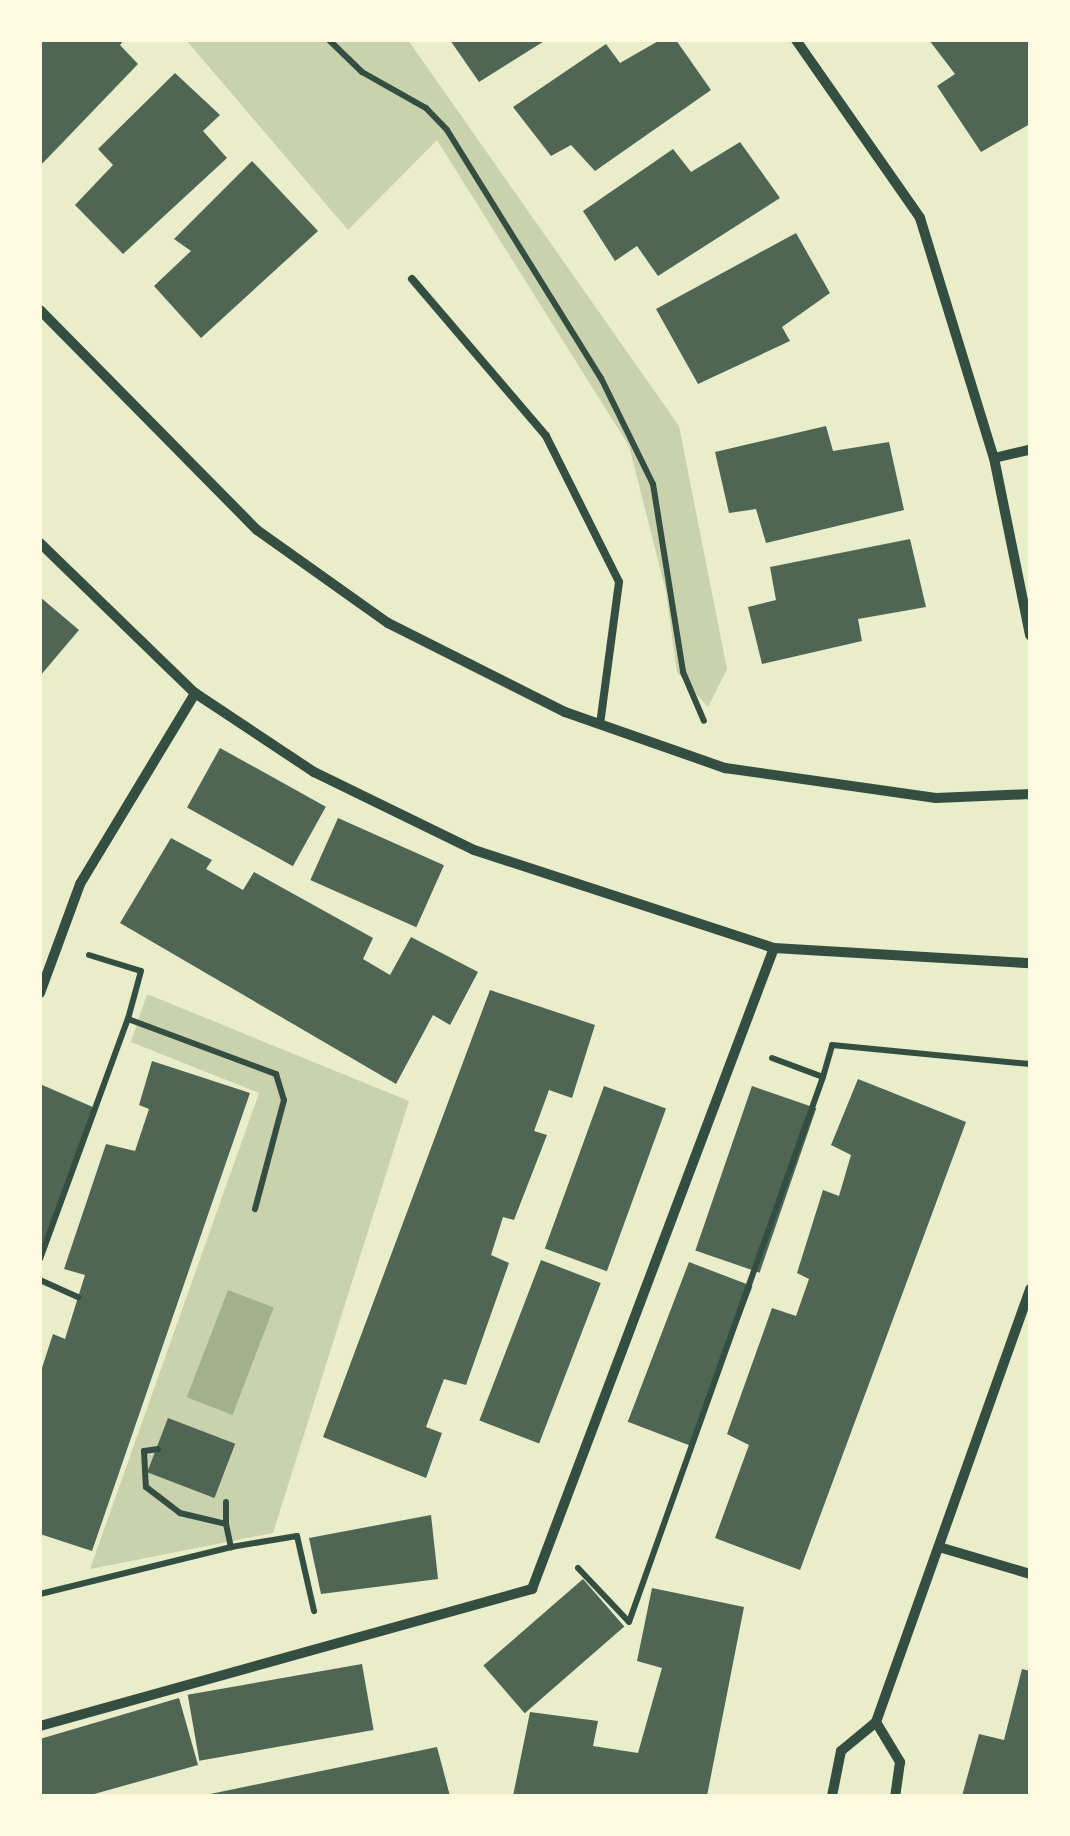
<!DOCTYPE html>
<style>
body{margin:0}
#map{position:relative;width:1070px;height:1836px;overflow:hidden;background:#e9edc9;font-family:"Asap Condensed",sans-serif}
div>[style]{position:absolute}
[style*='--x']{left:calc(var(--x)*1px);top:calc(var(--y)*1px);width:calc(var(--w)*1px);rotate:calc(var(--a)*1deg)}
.green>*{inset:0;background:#cad2ad}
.water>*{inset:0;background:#a3b18a;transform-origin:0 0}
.building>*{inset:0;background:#4f6655;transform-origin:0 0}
.path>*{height:6px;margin:-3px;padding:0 3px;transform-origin:3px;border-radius:3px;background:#344e41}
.service>*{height:8px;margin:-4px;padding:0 4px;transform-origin:4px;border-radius:4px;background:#344e41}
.minor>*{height:10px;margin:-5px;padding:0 5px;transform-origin:5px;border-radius:5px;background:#344e41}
span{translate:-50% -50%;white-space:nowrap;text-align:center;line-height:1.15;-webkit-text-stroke:8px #fefae0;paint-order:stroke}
.frame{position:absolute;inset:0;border:42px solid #fefae0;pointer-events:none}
</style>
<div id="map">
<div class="green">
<div style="clip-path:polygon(186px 40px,408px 40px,679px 426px,727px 669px,708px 707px,677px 672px,666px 592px,629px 446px,437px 140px,348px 230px)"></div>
<div style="clip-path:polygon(147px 994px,409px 1101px,273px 1533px,90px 1569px,259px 1093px,131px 1042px)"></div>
</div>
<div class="water">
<div style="left:228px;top:1290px;width:49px;height:115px;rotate:21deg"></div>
</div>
<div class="building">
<div style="clip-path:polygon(40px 40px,124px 40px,120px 45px,138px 64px,40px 166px)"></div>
<div style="clip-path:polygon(450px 40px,546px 40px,479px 82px)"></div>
<div style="clip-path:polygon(660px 40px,676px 40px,711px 90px,595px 171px,571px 145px,551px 156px,513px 107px,606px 44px,620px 63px)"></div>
<div style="clip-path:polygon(929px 40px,1030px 40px,1030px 124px,981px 152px,937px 86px,955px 74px)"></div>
<div style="clip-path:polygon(175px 73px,220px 115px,203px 131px,227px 158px,123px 254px,75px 205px,113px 165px,98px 149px)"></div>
<div style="clip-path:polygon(740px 142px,780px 198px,658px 276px,637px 246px,615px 261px,583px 211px,673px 149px,691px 172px)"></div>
<div style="clip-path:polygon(252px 161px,318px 231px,201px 338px,154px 286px,191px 251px,174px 239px)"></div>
<div style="clip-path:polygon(796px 233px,830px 293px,782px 327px,790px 341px,698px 384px,656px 309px)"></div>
<div style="clip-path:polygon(826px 426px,833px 451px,889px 442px,904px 510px,766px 543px,756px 509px,729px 513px,715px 452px)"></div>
<div style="clip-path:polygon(910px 539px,926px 607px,858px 619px,862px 641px,762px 664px,748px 607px,776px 600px,770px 567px)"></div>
<div style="clip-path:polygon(40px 597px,79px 630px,40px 676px)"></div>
<div style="left:220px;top:748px;width:121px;height:68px;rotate:29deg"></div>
<div style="left:338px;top:818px;width:116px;height:68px;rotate:24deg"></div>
<div style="clip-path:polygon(171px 838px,212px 860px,206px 869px,243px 890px,254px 872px,373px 938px,363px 959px,390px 975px,411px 937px,478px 972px,450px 1025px,433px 1015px,396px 1084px,120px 923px)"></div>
<div style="clip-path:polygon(490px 990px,595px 1025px,572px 1098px,549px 1090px,534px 1131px,547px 1135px,514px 1220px,503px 1217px,491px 1255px,509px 1263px,466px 1385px,444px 1379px,426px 1427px,442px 1433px,426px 1478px,323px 1437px)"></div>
<div style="clip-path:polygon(152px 1061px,250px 1093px,92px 1551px,40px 1534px,40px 1374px,53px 1334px,65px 1339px,85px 1275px,64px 1269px,106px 1144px,135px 1151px,149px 1109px,139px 1105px)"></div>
<div style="clip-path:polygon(858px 1079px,966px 1122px,800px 1570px,715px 1538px,749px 1445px,727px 1434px,772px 1308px,796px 1316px,809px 1279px,797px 1273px,823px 1190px,839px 1196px,851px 1155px,831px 1145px)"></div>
<div style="clip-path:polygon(40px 1084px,95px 1108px,40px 1256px)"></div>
<div style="left:604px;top:1086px;width:66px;height:173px;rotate:20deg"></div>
<div style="left:752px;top:1086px;width:68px;height:174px;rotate:19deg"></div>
<div style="left:541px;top:1260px;width:64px;height:172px;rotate:21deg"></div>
<div style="left:689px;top:1262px;width:68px;height:171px;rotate:21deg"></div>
<div style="left:168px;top:1418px;width:72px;height:58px;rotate:21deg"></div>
<div style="clip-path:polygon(431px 1515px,438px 1579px,321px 1594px,309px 1538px)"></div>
<div style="left:583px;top:1579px;width:63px;height:132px;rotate:49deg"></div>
<div style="clip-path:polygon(652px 1588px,744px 1607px,707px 1796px,513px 1796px,530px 1712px,598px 1721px,593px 1746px,638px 1753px,662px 1668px,637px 1661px)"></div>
<div style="left:362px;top:1664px;width:67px;height:177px;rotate:80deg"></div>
<div style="clip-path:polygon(1022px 1669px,1030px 1671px,1030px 1796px,962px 1796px,979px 1734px,1004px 1740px)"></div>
<div style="clip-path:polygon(179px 1698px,198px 1765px,87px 1796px,40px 1796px,40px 1739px)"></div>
<div style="clip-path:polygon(437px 1747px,450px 1796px,210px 1796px,210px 1794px)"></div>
</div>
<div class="path">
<div style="--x:329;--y:40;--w:46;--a:44.1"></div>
<div style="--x:362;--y:72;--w:73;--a:29.4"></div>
<div style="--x:426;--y:108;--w:30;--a:46"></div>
<div style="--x:447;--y:130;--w:292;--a:58.2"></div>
<div style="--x:601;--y:378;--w:118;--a:63.9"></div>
<div style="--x:653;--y:484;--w:190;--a:80.9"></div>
<div style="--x:683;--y:672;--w:53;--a:66.8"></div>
<div style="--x:89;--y:955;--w:54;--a:17.1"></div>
<div style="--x:141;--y:971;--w:50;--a:105.2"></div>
<div style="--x:128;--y:1019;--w:158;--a:20.4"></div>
<div style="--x:276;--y:1074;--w:27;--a:73"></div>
<div style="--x:284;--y:1100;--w:113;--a:104.9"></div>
<div style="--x:772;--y:1058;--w:54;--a:20.4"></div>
<div style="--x:823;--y:1077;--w:33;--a:-74"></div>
<div style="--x:832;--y:1045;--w:199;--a:5.5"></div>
<div style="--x:40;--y:1259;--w:256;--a:-69.9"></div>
<div style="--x:40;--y:1280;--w:42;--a:24.1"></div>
<div style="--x:158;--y:1449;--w:14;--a:172"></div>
<div style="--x:144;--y:1451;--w:36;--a:87"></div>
<div style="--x:146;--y:1487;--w:43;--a:37.4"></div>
<div style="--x:180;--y:1513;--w:47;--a:13.4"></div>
<div style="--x:226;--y:1524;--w:24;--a:78"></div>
<div style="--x:231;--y:1547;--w:67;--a:-9.5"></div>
<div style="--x:297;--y:1536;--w:77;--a:77.2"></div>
<div style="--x:226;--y:1524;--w:22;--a:-90"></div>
<div style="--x:578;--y:1568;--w:74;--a:46.6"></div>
<div style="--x:629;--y:1622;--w:578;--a:-70.41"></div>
<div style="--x:40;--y:1594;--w:197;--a:-13.8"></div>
</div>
<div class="service">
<div style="--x:412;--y:279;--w:206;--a:49.5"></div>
<div style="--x:546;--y:436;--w:163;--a:63.4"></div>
<div style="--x:619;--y:582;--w:143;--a:97.6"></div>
</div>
<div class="minor">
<div style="--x:796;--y:40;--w:217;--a:55.1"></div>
<div style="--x:920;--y:218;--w:251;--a:72.9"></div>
<div style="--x:994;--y:458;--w:181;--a:78.5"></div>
<div style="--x:40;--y:310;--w:309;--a:45.4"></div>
<div style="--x:257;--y:530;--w:161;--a:35.4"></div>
<div style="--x:388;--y:623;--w:198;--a:26.7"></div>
<div style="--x:565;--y:712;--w:170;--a:19.3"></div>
<div style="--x:725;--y:768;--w:213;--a:8.1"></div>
<div style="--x:936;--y:798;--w:94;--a:-2.4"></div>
<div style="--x:994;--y:458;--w:37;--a:-13"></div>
<div style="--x:40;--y:543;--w:216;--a:44.1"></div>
<div style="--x:195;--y:693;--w:143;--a:33.6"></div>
<div style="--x:314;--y:772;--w:178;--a:26"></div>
<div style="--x:474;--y:850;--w:316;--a:18.1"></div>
<div style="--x:774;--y:948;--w:256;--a:3.4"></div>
<div style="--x:40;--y:993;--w:116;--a:-69.8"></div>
<div style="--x:80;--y:884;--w:223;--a:-58.9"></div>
<div style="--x:939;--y:1547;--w:95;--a:16.5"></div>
<div style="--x:876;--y:1722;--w:47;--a:59"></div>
<div style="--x:900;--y:1762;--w:34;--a:98"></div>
<div style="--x:40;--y:1726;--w:511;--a:-15.56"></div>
<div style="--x:532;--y:1589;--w:685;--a:-69.32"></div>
<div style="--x:832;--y:1796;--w:46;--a:-78.7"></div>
<div style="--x:841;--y:1751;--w:45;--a:-39.6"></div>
<div style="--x:876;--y:1722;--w:460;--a:-70.4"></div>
</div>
<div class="frame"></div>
</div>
